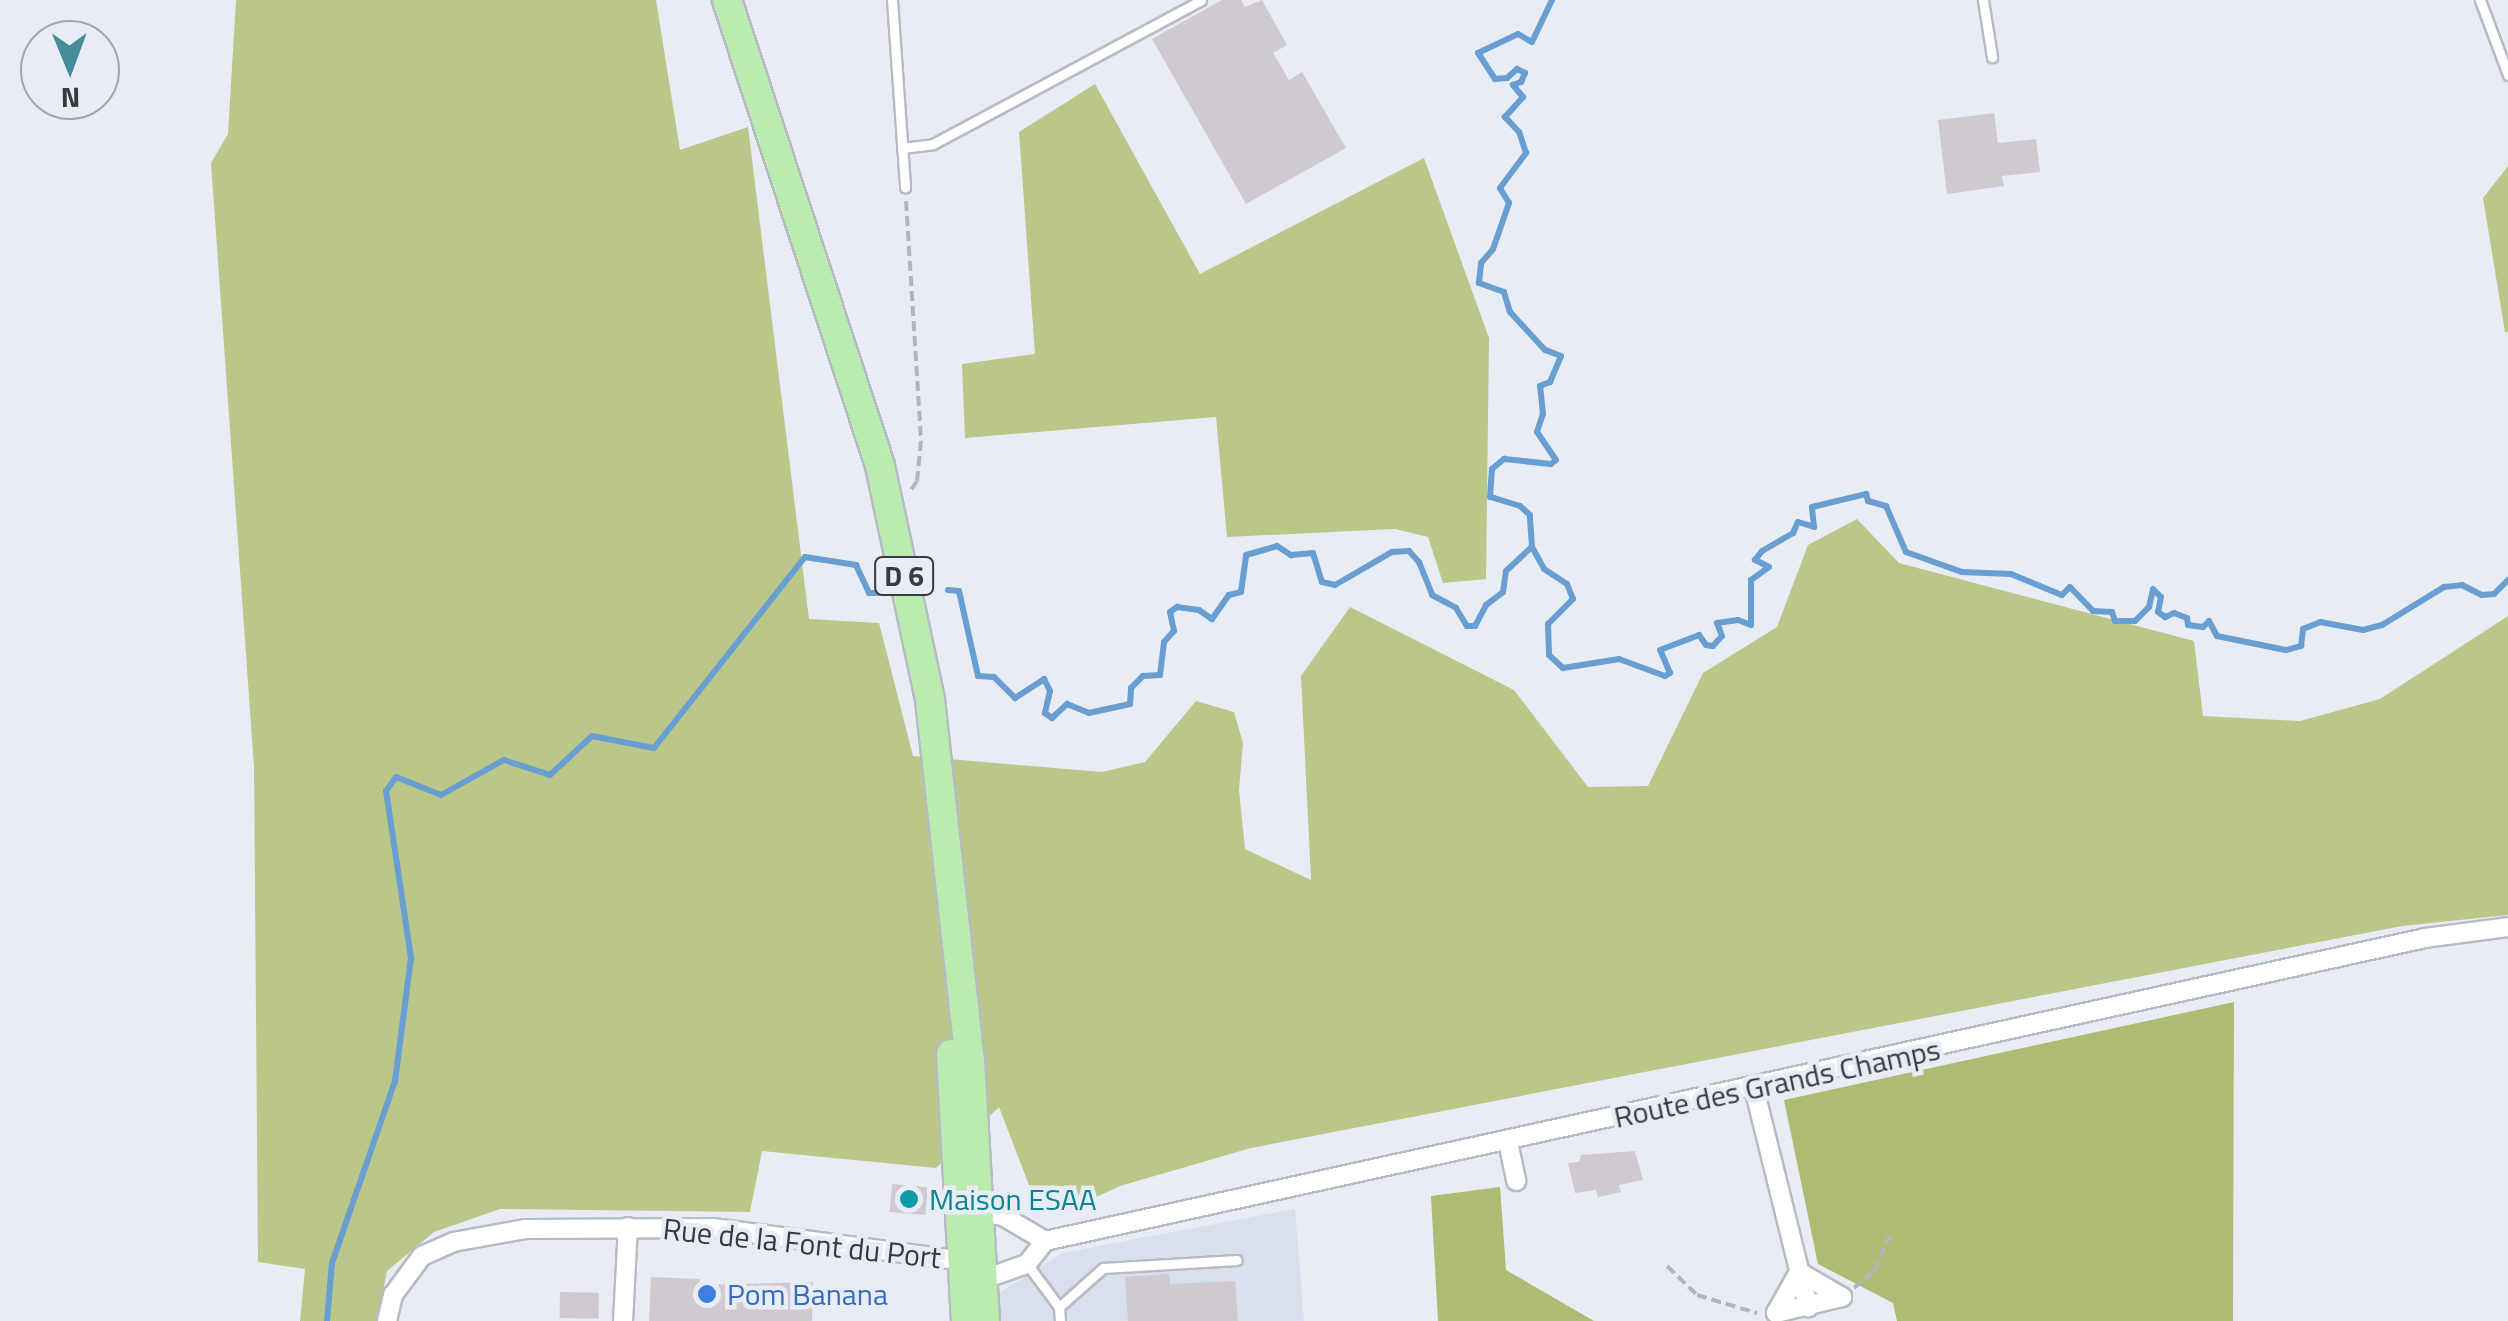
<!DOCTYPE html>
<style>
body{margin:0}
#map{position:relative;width:2508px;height:1321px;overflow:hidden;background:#e8ecf5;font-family:"Titillium Web",sans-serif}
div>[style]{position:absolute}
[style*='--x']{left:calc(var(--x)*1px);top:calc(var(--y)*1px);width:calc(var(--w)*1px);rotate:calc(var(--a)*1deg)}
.built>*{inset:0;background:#d8dfed}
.green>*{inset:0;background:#bbc788}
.forest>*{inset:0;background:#aebb72}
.stream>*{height:6px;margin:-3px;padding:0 3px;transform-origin:3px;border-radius:3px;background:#699ed3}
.building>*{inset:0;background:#d1c9d0;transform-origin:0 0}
.path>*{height:4px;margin-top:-2px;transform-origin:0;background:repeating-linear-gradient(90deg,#b2b5bd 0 10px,transparent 0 15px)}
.roads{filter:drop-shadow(2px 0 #b7bbc3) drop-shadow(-2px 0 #b7bbc3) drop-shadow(0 2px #b7bbc3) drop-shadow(0 -2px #b7bbc3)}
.lane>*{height:9px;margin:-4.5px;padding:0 4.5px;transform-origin:4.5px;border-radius:4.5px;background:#fff}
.street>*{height:18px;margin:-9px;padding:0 9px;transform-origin:9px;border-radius:9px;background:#fff}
.primary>*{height:28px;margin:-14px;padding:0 14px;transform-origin:14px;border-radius:14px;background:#baecaf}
.dots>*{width:28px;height:28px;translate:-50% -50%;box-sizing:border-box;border:5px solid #e8ecf5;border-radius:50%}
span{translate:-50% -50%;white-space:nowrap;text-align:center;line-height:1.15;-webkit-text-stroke:9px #e8ecf5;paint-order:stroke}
.shield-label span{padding:2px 8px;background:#e8ecf5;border:2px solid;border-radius:8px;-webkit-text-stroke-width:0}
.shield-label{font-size:28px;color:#383a3d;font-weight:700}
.street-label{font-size:30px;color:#383a3d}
.culture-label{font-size:30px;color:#0d838f}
.left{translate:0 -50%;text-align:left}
.shop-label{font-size:30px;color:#366cbe}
.north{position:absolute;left:20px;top:20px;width:100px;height:100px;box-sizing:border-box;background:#e8ecf5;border:2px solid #a2a5ab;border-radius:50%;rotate:179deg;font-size:28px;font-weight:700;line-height:40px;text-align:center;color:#383a3d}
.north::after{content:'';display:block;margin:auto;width:35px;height:45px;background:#468b98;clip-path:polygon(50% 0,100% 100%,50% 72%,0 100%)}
</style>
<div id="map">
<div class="built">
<div style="clip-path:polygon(1295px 1209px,1304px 1321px,956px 1321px,1062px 1253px)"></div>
</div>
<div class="green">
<div style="clip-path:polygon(236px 0,656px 0,680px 150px,748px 127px,809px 619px,879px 623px,913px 756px,1102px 772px,1145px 762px,1196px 701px,1234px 712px,1243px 743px,1239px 790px,1245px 849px,1311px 880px,1301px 676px,1350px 607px,1514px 690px,1588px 787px,1648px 786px,1703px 673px,1777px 627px,1808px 545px,1857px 519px,1899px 563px,2194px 641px,2203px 716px,2300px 721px,2380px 699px,2508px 616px,2508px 915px,2402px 926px,1251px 1148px,1120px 1186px,1058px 1215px,1037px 1206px,999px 1107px,936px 1168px,762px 1151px,750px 1212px,500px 1209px,434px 1232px,387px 1271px,377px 1321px,300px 1321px,305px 1269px,258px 1262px,254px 767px,211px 163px,228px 134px)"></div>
<div style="clip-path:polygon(1095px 84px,1200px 274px,1424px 158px,1489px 338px,1486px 579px,1443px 583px,1428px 537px,1395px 529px,1227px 537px,1216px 417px,965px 438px,962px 364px,1035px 354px,1019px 132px)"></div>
<div style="clip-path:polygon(2508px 166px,2508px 332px,2505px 332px,2483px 198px)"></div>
</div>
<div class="forest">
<div style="clip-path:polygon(2234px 1002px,2233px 1321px,1897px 1321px,1893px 1303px,1818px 1264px,1784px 1100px)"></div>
<div style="clip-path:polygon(1500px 1187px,1506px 1270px,1594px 1321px,1438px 1321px,1431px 1196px)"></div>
</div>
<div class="stream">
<div style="--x:1532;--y:547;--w:25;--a:61"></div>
<div style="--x:1544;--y:569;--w:27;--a:33"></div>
<div style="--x:1567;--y:584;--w:16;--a:68"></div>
<div style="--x:1573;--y:599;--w:35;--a:135"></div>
<div style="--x:1548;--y:624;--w:31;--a:88"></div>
<div style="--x:1549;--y:655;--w:19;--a:43"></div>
<div style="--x:1563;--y:668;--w:57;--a:-9.1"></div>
<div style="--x:1619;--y:659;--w:49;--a:20.3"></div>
<div style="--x:1665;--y:676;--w:6;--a:-31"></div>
<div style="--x:1670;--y:673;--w:25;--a:-113"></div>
<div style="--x:1660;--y:650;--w:42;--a:-21"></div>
<div style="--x:1699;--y:635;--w:12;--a:55"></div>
<div style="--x:1706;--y:645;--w:7;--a:8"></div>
<div style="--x:1713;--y:646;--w:13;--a:-48"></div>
<div style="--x:1722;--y:636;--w:14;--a:-111"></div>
<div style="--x:1717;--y:623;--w:21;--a:-8"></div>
<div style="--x:1738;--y:620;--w:14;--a:21"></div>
<div style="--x:1751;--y:625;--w:45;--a:-90"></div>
<div style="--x:1751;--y:580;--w:22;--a:-36"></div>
<div style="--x:1769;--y:567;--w:16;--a:-153"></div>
<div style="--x:1755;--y:560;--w:11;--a:-52"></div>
<div style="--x:1762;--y:551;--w:36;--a:-30"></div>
<div style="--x:1793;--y:533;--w:12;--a:-66"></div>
<div style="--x:1798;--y:522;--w:17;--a:17"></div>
<div style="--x:1814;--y:527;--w:20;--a:-96"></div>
<div style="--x:1812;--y:507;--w:56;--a:-13.5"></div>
<div style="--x:1866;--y:494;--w:7;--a:74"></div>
<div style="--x:1868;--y:501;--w:19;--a:16"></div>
<div style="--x:1886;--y:506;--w:50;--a:66.5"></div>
<div style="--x:1906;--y:552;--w:59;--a:19.7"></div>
<div style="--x:1962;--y:572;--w:49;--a:2.3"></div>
<div style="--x:2011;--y:574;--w:55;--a:22.4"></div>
<div style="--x:2062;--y:595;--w:11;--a:-45"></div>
<div style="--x:2070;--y:587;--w:33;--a:46"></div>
<div style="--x:2093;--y:611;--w:19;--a:3"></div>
<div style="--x:2112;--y:612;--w:9;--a:72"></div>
<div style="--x:2115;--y:621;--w:20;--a:0"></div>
<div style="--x:2135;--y:621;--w:20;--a:-45"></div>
<div style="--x:2149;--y:607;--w:18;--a:-77"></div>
<div style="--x:2153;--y:589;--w:11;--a:45"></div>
<div style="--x:2161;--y:597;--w:15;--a:101"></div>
<div style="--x:2158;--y:612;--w:9;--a:36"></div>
<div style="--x:2165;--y:617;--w:10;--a:-24"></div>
<div style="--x:2174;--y:613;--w:14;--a:21"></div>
<div style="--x:2187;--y:618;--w:7;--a:82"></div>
<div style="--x:2188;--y:625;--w:15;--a:8"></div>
<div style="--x:2203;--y:627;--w:8;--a:-45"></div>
<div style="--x:2209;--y:621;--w:17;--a:62"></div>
<div style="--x:2217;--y:636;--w:70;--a:11.5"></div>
<div style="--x:2286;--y:650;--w:16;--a:-15"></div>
<div style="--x:2301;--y:646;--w:17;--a:-83"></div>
<div style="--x:2303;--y:629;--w:18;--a:-22"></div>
<div style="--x:2320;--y:622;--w:44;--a:10.5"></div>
<div style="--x:2363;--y:630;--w:20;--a:-15"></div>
<div style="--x:2382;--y:625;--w:73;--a:-31.5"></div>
<div style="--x:2444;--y:587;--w:18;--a:-6"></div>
<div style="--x:2462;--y:585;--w:22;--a:27"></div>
<div style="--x:2482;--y:595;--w:12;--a:-5"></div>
<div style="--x:2494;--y:594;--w:20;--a:-45"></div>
<div style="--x:1532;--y:547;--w:32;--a:-94"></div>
<div style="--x:1530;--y:515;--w:13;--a:-138"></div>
<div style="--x:1520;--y:506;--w:31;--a:-163"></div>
<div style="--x:1490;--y:497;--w:28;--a:-86"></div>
<div style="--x:1492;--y:469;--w:16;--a:-40"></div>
<div style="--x:1504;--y:459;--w:47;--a:6.1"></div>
<div style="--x:1551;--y:464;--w:6;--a:-39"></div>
<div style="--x:1556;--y:460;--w:34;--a:-124"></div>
<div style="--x:1537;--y:432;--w:19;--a:-72"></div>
<div style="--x:1543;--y:414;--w:28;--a:-96"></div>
<div style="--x:1540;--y:386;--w:11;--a:-22"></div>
<div style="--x:1550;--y:382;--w:28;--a:-67"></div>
<div style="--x:1561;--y:356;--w:17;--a:-159"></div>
<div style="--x:1545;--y:350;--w:52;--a:-132.6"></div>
<div style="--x:1510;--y:312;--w:21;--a:-107"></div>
<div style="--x:1504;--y:292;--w:27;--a:-160"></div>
<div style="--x:1479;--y:283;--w:20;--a:-84"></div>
<div style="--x:1481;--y:263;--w:18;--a:-49"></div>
<div style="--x:1493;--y:249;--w:49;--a:-70.8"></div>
<div style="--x:1509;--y:203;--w:17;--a:-121"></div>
<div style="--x:1500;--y:188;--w:44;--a:-53.4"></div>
<div style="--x:1526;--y:153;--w:22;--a:-108"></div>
<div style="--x:1519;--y:132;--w:21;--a:-133"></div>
<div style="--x:1505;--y:117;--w:27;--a:-48"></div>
<div style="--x:1523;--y:97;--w:16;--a:-130"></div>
<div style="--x:1513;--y:85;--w:9;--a:-21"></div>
<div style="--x:1521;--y:82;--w:10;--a:-66"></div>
<div style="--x:1525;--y:73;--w:9;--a:-153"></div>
<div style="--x:1517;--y:69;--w:13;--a:138"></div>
<div style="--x:1507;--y:78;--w:12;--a:175"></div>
<div style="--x:1495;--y:79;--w:31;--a:-123"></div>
<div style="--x:1478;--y:53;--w:44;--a:-25.4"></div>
<div style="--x:1518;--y:34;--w:16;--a:30"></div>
<div style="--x:1532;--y:42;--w:47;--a:-64.5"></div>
<div style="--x:948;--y:590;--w:11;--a:5"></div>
<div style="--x:959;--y:591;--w:87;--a:77.4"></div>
<div style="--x:978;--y:676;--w:16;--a:4"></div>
<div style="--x:994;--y:677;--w:30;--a:45"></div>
<div style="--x:1015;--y:698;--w:35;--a:-33"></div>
<div style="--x:1044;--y:679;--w:13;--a:63"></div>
<div style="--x:1050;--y:691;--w:23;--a:103"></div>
<div style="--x:1045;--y:713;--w:9;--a:36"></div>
<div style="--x:1052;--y:718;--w:21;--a:-43"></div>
<div style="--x:1067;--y:704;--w:24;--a:22"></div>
<div style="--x:1089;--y:713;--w:42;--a:-12.4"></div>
<div style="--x:1130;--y:704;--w:16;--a:-86"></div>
<div style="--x:1131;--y:688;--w:17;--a:-45"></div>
<div style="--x:1143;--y:676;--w:17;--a:-3"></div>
<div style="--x:1160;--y:675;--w:33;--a:-83"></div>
<div style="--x:1164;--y:642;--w:15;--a:-48"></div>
<div style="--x:1174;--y:631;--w:19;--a:-102"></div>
<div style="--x:1170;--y:612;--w:9;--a:-36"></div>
<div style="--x:1177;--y:607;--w:22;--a:8"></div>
<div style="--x:1199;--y:610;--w:16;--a:35"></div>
<div style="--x:1212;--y:619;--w:29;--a:-55"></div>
<div style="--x:1229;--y:595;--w:12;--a:-14"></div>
<div style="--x:1241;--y:592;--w:37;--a:-82"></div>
<div style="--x:1246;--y:555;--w:32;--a:-16"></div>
<div style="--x:1277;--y:546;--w:17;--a:33"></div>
<div style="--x:1291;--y:555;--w:22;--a:-5"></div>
<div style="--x:1313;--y:553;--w:30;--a:73"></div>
<div style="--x:1322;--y:582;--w:13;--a:13"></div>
<div style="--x:1335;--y:585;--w:66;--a:-30.1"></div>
<div style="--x:1392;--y:552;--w:17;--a:-3"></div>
<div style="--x:1409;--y:551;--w:15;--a:48"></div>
<div style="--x:1419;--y:562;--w:35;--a:68"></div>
<div style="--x:1432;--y:595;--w:27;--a:28"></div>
<div style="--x:1456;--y:608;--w:21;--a:59"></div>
<div style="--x:1467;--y:626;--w:8;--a:0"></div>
<div style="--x:1475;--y:626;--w:24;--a:-62"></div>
<div style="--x:1486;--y:605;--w:21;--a:-37"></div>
<div style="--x:1503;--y:592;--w:21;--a:-82"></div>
<div style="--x:1506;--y:571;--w:35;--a:-43"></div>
<div style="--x:327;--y:1321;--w:58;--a:-85.1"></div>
<div style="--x:332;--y:1263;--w:193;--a:-70.9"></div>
<div style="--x:395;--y:1081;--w:124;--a:-82.6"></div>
<div style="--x:411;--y:958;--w:169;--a:-98.5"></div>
<div style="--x:386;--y:791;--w:17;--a:-54"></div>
<div style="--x:396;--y:777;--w:48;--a:21.8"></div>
<div style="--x:441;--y:795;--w:72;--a:-29.1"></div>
<div style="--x:504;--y:760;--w:48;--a:18.1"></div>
<div style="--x:550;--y:775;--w:57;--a:-42.9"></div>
<div style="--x:592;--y:736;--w:63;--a:11"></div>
<div style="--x:654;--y:748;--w:243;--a:-51.7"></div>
<div style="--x:805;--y:557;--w:52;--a:8.9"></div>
<div style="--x:856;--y:565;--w:31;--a:65"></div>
<div style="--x:869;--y:593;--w:11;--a:0"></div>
</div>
<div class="building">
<div style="clip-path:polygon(1222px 0,1241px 0,1245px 7px,1262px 0,1287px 45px,1273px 53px,1289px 80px,1302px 72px,1346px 148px,1246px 204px,1152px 39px)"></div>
<div style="clip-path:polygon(1994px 113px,1998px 143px,2036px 139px,2040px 172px,2002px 176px,2004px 186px,1947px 194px,1938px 120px)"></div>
<div style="clip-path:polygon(1635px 1151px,1643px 1180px,1619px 1185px,1621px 1192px,1598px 1197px,1596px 1190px,1575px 1193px,1568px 1163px,1579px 1162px,1581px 1155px)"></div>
<div style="left:892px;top:1184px;width:36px;height:28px;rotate:5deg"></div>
<div style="clip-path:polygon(1169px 1274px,1170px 1284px,1235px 1281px,1238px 1321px,1128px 1321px,1125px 1277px)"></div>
<div style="clip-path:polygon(651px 1277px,700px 1279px,700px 1285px,813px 1282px,812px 1321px,649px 1321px)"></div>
<div style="left:560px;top:1292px;width:39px;height:26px;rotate:1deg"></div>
</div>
<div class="path">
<div style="--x:906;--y:201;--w:240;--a:86.4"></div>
<div style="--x:921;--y:441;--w:40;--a:95.7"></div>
<div style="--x:917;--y:481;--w:14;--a:124"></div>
<div style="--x:1667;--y:1266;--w:42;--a:44"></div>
<div style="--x:1697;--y:1295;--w:63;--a:16.7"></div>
<div style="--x:1854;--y:1288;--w:26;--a:-40"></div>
<div style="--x:1874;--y:1271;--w:39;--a:-66"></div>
</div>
<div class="roads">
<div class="lane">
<div style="--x:892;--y:0;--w:188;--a:86"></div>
<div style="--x:1983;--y:0;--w:58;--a:81"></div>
<div style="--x:2480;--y:0;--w:80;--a:69.5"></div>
<div style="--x:902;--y:148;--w:31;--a:-7"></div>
<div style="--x:933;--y:144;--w:304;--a:-28.2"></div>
<div style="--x:1027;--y:1264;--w:54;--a:53.3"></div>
<div style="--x:1059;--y:1307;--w:14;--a:86"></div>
<div style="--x:1059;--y:1307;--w:59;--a:-41.6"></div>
<div style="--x:1103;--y:1268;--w:134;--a:-3.4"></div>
</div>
<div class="street">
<div style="--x:1754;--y:1088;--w:226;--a:76.1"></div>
<div style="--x:1508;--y:1142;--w:40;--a:78"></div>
<div style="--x:969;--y:1210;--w:35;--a:10"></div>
<div style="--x:1003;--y:1216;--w:49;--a:30.8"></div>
<div style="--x:1799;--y:1272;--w:50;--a:30.2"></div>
<div style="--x:1842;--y:1297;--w:68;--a:166.4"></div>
<div style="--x:1776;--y:1313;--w:47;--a:-60.7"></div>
<div style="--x:387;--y:1321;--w:27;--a:-77"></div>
<div style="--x:393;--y:1295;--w:49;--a:-53.4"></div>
<div style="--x:422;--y:1256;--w:34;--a:-24"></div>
<div style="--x:453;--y:1242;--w:73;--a:-10.2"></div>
<div style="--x:525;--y:1229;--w:188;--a:-0.3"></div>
<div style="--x:713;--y:1228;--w:252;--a:7.5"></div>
<div style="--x:963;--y:1261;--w:28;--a:41"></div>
<div style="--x:984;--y:1279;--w:46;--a:-19.2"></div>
<div style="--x:1027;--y:1264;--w:29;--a:-52"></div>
<div style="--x:1045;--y:1241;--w:1413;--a:-12.38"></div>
<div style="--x:2425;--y:938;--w:84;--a:-7.5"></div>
<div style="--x:623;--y:1321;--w:94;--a:-87"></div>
</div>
<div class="primary">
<div style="--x:727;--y:0;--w:490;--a:71.8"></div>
<div style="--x:880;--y:466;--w:239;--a:77.9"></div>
<div style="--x:930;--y:700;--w:363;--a:83.7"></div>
<div style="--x:970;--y:1061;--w:260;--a:86.7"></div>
<div style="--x:951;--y:1054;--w:267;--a:86.8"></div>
</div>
</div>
<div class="dots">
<div style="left:909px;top:1199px;background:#0f9aa8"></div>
<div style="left:707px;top:1294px;background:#3f7fe0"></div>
</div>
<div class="shield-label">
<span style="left:904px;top:576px">D 6</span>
</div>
<div class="street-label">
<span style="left:1777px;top:1083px;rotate:-12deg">Route des Grands Champs</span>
<span style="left:802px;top:1243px;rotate:6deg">Rue de la Font du Port</span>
</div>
<div class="culture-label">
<span class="left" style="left:929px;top:1199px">Maison ESAA</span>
</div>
<div class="shop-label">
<span class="left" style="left:727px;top:1294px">Pom Banana</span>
</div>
<div class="north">N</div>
</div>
